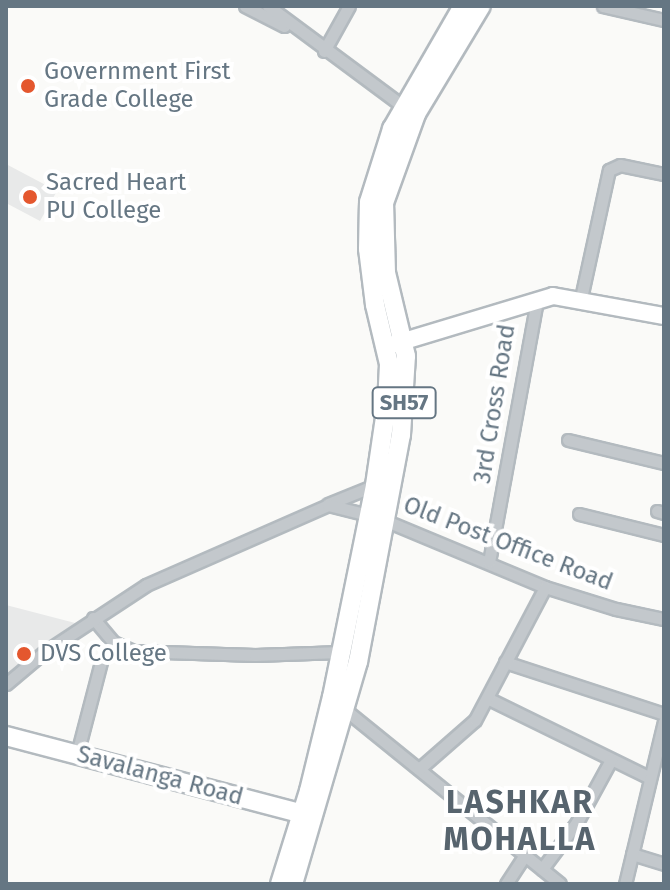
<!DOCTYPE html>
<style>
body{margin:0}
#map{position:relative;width:670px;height:890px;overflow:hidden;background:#fafaf8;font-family:"Fira Sans",sans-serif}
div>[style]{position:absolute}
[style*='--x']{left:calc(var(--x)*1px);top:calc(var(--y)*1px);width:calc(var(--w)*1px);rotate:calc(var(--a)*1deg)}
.built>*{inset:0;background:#e8e9e9}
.roads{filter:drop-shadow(2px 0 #b3babf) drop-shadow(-2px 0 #b3babf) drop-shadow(0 2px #b3babf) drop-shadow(0 -2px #b3babf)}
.street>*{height:11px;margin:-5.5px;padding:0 5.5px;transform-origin:5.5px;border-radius:5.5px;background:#c3c8cc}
.secondary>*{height:16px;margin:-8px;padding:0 8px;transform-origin:8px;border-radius:8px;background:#fff}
.primary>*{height:18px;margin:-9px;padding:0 9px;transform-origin:9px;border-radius:9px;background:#fff}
.dots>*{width:22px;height:22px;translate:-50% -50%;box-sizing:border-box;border:4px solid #fff;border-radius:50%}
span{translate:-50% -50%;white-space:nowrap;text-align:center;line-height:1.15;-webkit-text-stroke:8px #fff;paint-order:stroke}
.shield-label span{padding:2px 6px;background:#fff;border:2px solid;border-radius:6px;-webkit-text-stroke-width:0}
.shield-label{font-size:22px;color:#657683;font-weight:700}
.poi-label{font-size:24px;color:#657683}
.left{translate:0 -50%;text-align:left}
.street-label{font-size:24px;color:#657683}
.district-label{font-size:32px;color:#57646e;font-weight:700;letter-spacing:2px}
.frame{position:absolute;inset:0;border:8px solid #657683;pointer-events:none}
</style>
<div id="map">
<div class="built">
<div style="clip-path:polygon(6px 164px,57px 191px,40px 221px,6px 203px)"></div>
<div style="clip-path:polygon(6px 605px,79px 624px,6px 683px)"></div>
</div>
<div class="roads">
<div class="street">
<div style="--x:245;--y:6;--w:44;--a:27.1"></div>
<div style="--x:268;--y:6;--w:174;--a:36.6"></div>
<div style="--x:603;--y:6;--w:63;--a:12.9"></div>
<div style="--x:324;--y:51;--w:51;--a:-60.9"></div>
<div style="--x:581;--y:298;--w:131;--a:-77.7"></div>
<div style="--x:609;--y:170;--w:12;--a:-24"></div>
<div style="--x:620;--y:165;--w:45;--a:11.6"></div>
<div style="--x:568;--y:440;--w:99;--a:13.5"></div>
<div style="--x:328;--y:504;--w:51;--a:-22"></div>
<div style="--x:657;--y:511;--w:7;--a:16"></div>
<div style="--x:579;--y:514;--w:88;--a:13.9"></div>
<div style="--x:384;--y:520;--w:174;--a:22.6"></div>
<div style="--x:545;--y:587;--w:74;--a:17.2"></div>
<div style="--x:616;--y:609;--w:49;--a:11.8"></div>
<div style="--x:489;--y:562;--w:266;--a:-79.6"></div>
<div style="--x:93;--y:618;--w:31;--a:50"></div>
<div style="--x:113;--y:642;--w:22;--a:24"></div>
<div style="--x:133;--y:651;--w:122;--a:1.9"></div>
<div style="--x:255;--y:655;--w:86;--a:-2"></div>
<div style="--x:505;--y:662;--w:167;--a:18.1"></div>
<div style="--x:6;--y:684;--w:48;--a:-40"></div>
<div style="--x:43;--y:653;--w:123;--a:-33.4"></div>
<div style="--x:146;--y:585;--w:199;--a:-23.7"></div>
<div style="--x:328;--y:505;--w:41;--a:14"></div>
<div style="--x:489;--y:699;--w:179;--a:26.1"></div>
<div style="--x:343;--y:708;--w:279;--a:39"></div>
<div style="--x:77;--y:754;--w:95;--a:-75.4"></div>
<div style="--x:419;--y:769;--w:74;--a:-41.2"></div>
<div style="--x:475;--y:720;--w:150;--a:-62.2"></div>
<div style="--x:632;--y:854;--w:34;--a:17"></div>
<div style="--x:542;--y:869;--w:59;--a:-53.3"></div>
<div style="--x:577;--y:822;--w:71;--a:-61.3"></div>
<div style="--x:506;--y:884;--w:35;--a:-57"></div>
<div style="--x:625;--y:884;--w:167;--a:-76.5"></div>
</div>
<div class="secondary">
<div style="--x:391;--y:345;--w:169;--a:-16.8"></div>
<div style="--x:553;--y:296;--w:113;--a:10.2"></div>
</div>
<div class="primary">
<div style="--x:6;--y:736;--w:316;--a:14.7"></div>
<div style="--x:280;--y:884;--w:97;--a:-72.7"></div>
<div style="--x:309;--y:791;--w:97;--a:-76.3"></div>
<div style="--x:332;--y:697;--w:216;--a:-78.5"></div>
<div style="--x:375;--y:485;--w:82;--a:-81.6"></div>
<div style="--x:387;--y:404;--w:40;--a:-87.1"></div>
<div style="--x:389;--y:364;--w:61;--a:-103.3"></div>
<div style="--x:375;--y:305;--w:56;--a:-97.1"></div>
<div style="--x:368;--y:249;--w:47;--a:-88.8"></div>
<div style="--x:369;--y:202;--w:77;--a:-72.5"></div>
<div style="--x:392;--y:129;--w:142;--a:-60"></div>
<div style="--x:293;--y:884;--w:231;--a:-73.7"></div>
<div style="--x:358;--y:662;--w:231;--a:-79.3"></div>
<div style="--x:401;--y:435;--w:79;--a:-86.4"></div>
<div style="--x:406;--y:356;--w:85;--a:-103.5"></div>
<div style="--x:386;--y:273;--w:70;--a:-91.6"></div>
<div style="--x:384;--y:203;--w:95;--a:-70.2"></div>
<div style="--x:416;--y:114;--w:126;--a:-59"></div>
</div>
</div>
<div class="dots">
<div style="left:28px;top:86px;background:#e4572e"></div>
<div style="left:30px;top:197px;background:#e4572e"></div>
<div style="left:24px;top:654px;background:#e4572e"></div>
</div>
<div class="shield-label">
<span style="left:404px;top:403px">SH57</span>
</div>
<div class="poi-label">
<span class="left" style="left:44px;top:86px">Government First<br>Grade College</span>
<span class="left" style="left:46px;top:197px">Sacred Heart<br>PU College</span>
<span class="left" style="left:40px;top:654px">DVS College</span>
</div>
<div class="street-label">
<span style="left:495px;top:404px;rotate:-81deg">3rd Cross Road</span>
<span style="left:508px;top:544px;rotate:21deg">Old Post Office Road</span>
<span style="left:160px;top:776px;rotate:15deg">Savalanga Road</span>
</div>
<div class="district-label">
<span style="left:520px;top:821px">LASHKAR<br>MOHALLA</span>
</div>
<div class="frame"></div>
</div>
